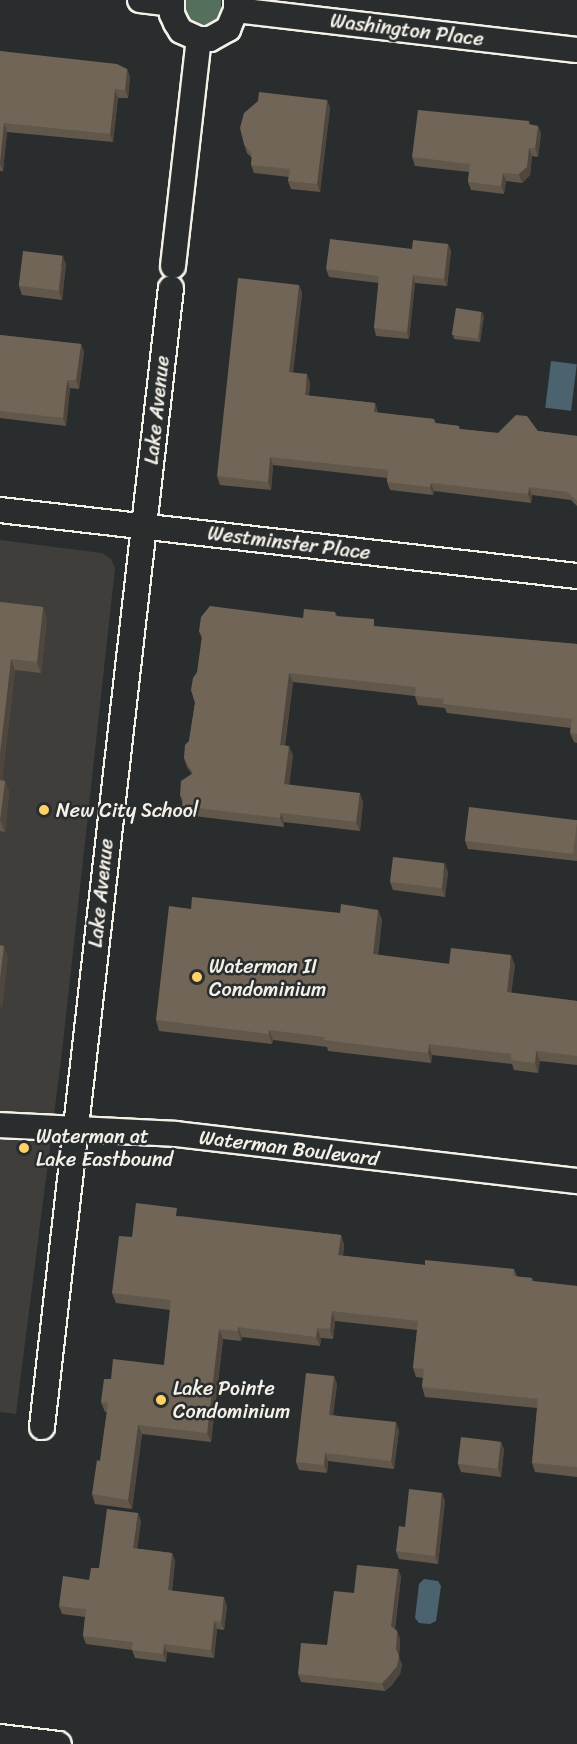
<!DOCTYPE html>
<style>
body{margin:0}
#map{position:relative;width:577px;height:1744px;overflow:hidden;background:#2a2d2e;font-family:Sriracha,sans-serif}
div>[style]{position:absolute}
[style*='--x']{left:calc(var(--x)*1px);top:calc(var(--y)*1px);width:calc(var(--w)*1px);rotate:calc(var(--a)*1deg)}
.built>*{inset:0;background:#3f3e3a}
.green>*{inset:0;background:#556f5d}
.water>*{inset:0;background:#4b626f;transform-origin:0 0}
.roads{filter:drop-shadow(2px 0 #f4f1e8) drop-shadow(-2px 0 #f4f1e8) drop-shadow(0 2px #f4f1e8) drop-shadow(0 -2px #f4f1e8)}
.street>*{height:24px;margin:-12px;padding:0 12px;transform-origin:12px;border-radius:12px;background:#2a2d2e}
.wall>*{inset:0;background:#61574b}
.shaded-wall>*{inset:0;background:#4f473d}
.building>*{inset:0;background:#716557;transform-origin:0 0}
.dots>*{width:16px;height:16px;translate:-50% -50%;box-sizing:border-box;border:3px solid #2a2d2e;border-radius:50%}
span{translate:-50% -50%;white-space:nowrap;text-align:center;line-height:1.15;-webkit-text-stroke:5px #2a2d2e;paint-order:stroke}
.street-label{font-size:20px;color:#f4f1e8}
.poi-label{font-size:20px;color:#f4f1e8}
.left{translate:0 -50%;text-align:left}
</style>
<div id="map">
<div class="built">
<div style="clip-path:polygon(0 540px,102px 553px,111px 559px,115px 568px,62px 1052px,16px 1414px,0 1412px)"></div>
</div>
<div class="green">
<div style="clip-path:polygon(185px 0,221px 0,221px 12px,215px 22px,202px 26px,196px 25px,186px 17px)"></div>
</div>
<div class="water">
<div style="left:551px;top:361px;width:26px;height:47px;rotate:7deg"></div>
<div style="clip-path:polygon(424px 1579px,438px 1581px,441px 1586px,436px 1621px,430px 1624px,419px 1623px,415px 1618px,419px 1584px)"></div>
</div>
<div class="roads">
<div class="street">
<div style="--x:140;--y:0;--w:31;--a:7"></div>
<div style="--x:172;--y:0;--w:14;--a:90"></div>
<div style="--x:172;--y:14;--w:10;--a:66"></div>
<div style="--x:176;--y:23;--w:9;--a:58"></div>
<div style="--x:181;--y:31;--w:20;--a:24"></div>
<div style="--x:199;--y:39;--w:11;--a:0"></div>
<div style="--x:210;--y:39;--w:21;--a:-29"></div>
<div style="--x:228;--y:29;--w:21;--a:-67"></div>
<div style="--x:236;--y:10;--w:10;--a:-90"></div>
<div style="--x:236;--y:10;--w:343;--a:6.7"></div>
<div style="--x:173;--y:266;--w:228;--a:-83.5"></div>
<div style="--x:0;--y:510;--w:581;--a:6.53"></div>
<div style="--x:0;--y:1125;--w:176;--a:2.9"></div>
<div style="--x:176;--y:1134;--w:404;--a:6.7"></div>
<div style="--x:42;--y:1427;--w:1146;--a:-83.54"></div>
<div style="--x:0;--y:1737;--w:59;--a:6.8"></div>
</div>
</div>
<div class="wall">
<div style="clip-path:polygon(0 51px,127px 69px,130px 77px,128px 98px,118px 98px,113px 142px,7px 132px,3px 171px,0 171px)"></div>
<div style="clip-path:polygon(327px 100px,330px 108px,320px 192px,291px 189px,288px 181px,289px 177px,254px 173px,251px 165px,252px 158px,247px 153px,244px 144px)"></div>
<div style="clip-path:polygon(529px 121px,530px 125px,538px 126px,541px 134px,538px 157px,532px 156px,530px 175px,522px 183px,506px 181px,504px 194px,471px 190px,468px 182px,469px 172px,415px 166px,412px 157px)"></div>
<div style="clip-path:polygon(448px 244px,451px 251px,447px 286px,415px 283px,409px 339px,376px 336px,374px 328px,379px 283px,329px 277px,326px 269px,412px 249px)"></div>
<div style="clip-path:polygon(66px 264px,62px 300px,22px 295px,19px 286px)"></div>
<div style="clip-path:polygon(299px 285px,302px 293px,293px 373px,310px 382px,309px 396px,375px 403px,378px 413px,434px 419px,436px 423px,459px 426px,460px 429px,498px 433px,538px 431px,577px 436px,577px 506px,571px 500px,532px 495px,531px 503px,434px 491px,433px 495px,390px 490px,387px 482px,387px 478px,273px 465px,271px 490px,220px 485px,217px 476px)"></div>
<div style="clip-path:polygon(484px 316px,480px 342px,454px 339px,453px 335px)"></div>
<div style="clip-path:polygon(0 335px,81px 344px,84px 352px,79px 389px,70px 388px,66px 426px,0 418px)"></div>
<div style="clip-path:polygon(0 602px,43px 607px,47px 619px,41px 673px,15px 670px,2px 780px,5px 781px,9px 792px,5px 832px,0 831px)"></div>
<div style="clip-path:polygon(335px 612px,337px 616px,377px 627px,577px 644px,577px 743px,574px 742px,570px 733px,571px 728px,447px 713px,445px 708px,418px 705px,415px 696px,293px 682px,285px 745px,293px 755px,289px 785px,363px 802px,360px 831px,284px 822px,284px 827px,186px 815px,180px 795px,192px 774px,187px 767px,184px 758px,189px 741px,195px 703px,202px 639px,199px 631px,303px 618px)"></div>
<div style="clip-path:polygon(577px 820px,577px 861px,468px 849px,465px 841px)"></div>
<div style="clip-path:polygon(448px 872px,445px 897px,393px 890px,390px 882px)"></div>
<div style="clip-path:polygon(191px 909px,340px 913px,378px 910px,382px 920px,378px 955px,449px 964px,515px 965px,511px 993px,577px 1001px,577px 1065px,540px 1061px,538px 1073px,514px 1070px,512px 1064px,432px 1055px,431px 1063px,328px 1051px,327px 1047px,273px 1040px,272px 1044px,159px 1031px,156px 1020px)"></div>
<div style="clip-path:polygon(180px 1216px,341px 1235px,344px 1245px,343px 1256px,425px 1265px,514px 1269px,517px 1277px,532px 1278px,533px 1281px,577px 1286px,577px 1477px,535px 1472px,532px 1463px,537px 1408px,425px 1397px,422px 1387px,423px 1378px,416px 1377px,413px 1368px,417px 1330px,335px 1321px,333px 1339px,321px 1338px,320px 1346px,242px 1337px,241px 1341px,223px 1339px,211px 1442px,142px 1434px,132px 1509px,95px 1504px,92px 1494px,100px 1461px,107px 1412px,105px 1412px,101px 1402px,111px 1379px,164px 1365px,170px 1310px,116px 1303px,112px 1293px,132px 1237px)"></div>
<div style="clip-path:polygon(334px 1376px,337px 1384px,333px 1415px,399px 1430px,394px 1469px,328px 1461px,327px 1473px,299px 1470px,296px 1462px)"></div>
<div style="clip-path:polygon(501px 1442px,504px 1450px,501px 1477px,461px 1472px,458px 1464px)"></div>
<div style="clip-path:polygon(445px 1501px,438px 1564px,399px 1559px,396px 1551px,405px 1527px)"></div>
<div style="clip-path:polygon(141px 1521px,137px 1549px,172px 1553px,175px 1561px,172px 1591px,227px 1606px,224px 1630px,217px 1629px,214px 1658px,167px 1652px,166px 1662px,135px 1658px,132px 1650px,86px 1644px,83px 1636px,85px 1617px,62px 1614px,59px 1606px,89px 1580px)"></div>
<div style="clip-path:polygon(398px 1569px,401px 1577px,395px 1629px,397px 1631px,400px 1639px,399px 1657px,402px 1665px,400px 1674px,392px 1685px,385px 1691px,301px 1682px,298px 1674px,327px 1645px,354px 1593px)"></div>
</div>
<div class="shaded-wall">
<div style="clip-path:polygon(127px 69px,130px 77px,128px 98px,125px 90px)"></div>
<div style="clip-path:polygon(115px 89px,118px 98px,113px 142px,110px 134px)"></div>
<div style="clip-path:polygon(327px 100px,330px 108px,320px 192px,317px 184px)"></div>
<div style="clip-path:polygon(4px 123px,7px 132px,3px 171px,0 163px)"></div>
<div style="clip-path:polygon(538px 126px,541px 134px,538px 157px,535px 148px)"></div>
<div style="clip-path:polygon(529px 148px,532px 156px,530px 175px,522px 183px,519px 174px)"></div>
<div style="clip-path:polygon(503px 173px,506px 181px,504px 194px,501px 186px)"></div>
<div style="clip-path:polygon(448px 244px,451px 251px,447px 286px,444px 279px)"></div>
<div style="clip-path:polygon(63px 256px,66px 264px,62px 300px,59px 292px)"></div>
<div style="clip-path:polygon(413px 275px,415px 283px,409px 339px,407px 332px)"></div>
<div style="clip-path:polygon(299px 285px,302px 293px,292px 381px,289px 372px)"></div>
<div style="clip-path:polygon(482px 312px,484px 316px,480px 342px,479px 338px)"></div>
<div style="clip-path:polygon(81px 344px,84px 352px,79px 389px,76px 380px)"></div>
<div style="clip-path:polygon(307px 374px,310px 382px,308px 404px,305px 395px)"></div>
<div style="clip-path:polygon(67px 380px,70px 388px,66px 426px,63px 418px)"></div>
<div style="clip-path:polygon(375px 403px,378px 412px,377px 421px,374px 412px)"></div>
<div style="clip-path:polygon(270px 457px,273px 465px,271px 490px,268px 482px)"></div>
<div style="clip-path:polygon(431px 483px,434px 491px,433px 495px,430px 487px)"></div>
<div style="clip-path:polygon(529px 487px,532px 495px,531px 503px,528px 494px)"></div>
<div style="clip-path:polygon(43px 607px,47px 619px,41px 673px,37px 662px)"></div>
<div style="clip-path:polygon(11px 659px,15px 670px,1px 791px,0 787px,0 753px)"></div>
<div style="clip-path:polygon(289px 673px,293px 682px,283px 754px,280px 745px)"></div>
<div style="clip-path:polygon(289px 746px,293px 755px,288px 793px,284px 784px)"></div>
<div style="clip-path:polygon(5px 781px,9px 792px,5px 832px,0 820px)"></div>
<div style="clip-path:polygon(360px 793px,363px 802px,360px 831px,356px 822px)"></div>
<div style="clip-path:polygon(281px 813px,284px 822px,284px 827px,280px 818px)"></div>
<div style="clip-path:polygon(445px 863px,448px 872px,445px 897px,442px 889px)"></div>
<div style="clip-path:polygon(378px 910px,382px 920px,376px 965px,373px 954px)"></div>
<div style="clip-path:polygon(4px 946px,8px 957px,2px 1010px,0 1005px,0 979px)"></div>
<div style="clip-path:polygon(511px 955px,515px 965px,510px 1002px,507px 992px)"></div>
<div style="clip-path:polygon(269px 1030px,273px 1040px,272px 1044px,269px 1034px)"></div>
<div style="clip-path:polygon(429px 1044px,432px 1055px,431px 1063px,428px 1053px)"></div>
<div style="clip-path:polygon(536px 1051px,540px 1061px,538px 1073px,535px 1063px)"></div>
<div style="clip-path:polygon(341px 1235px,344px 1245px,342px 1265px,338px 1255px)"></div>
<div style="clip-path:polygon(332px 1311px,335px 1321px,333px 1339px,330px 1329px)"></div>
<div style="clip-path:polygon(238px 1327px,242px 1337px,241px 1341px,238px 1331px)"></div>
<div style="clip-path:polygon(317px 1328px,321px 1338px,320px 1346px,316px 1337px)"></div>
<div style="clip-path:polygon(219px 1329px,223px 1339px,211px 1442px,207px 1433px)"></div>
<div style="clip-path:polygon(334px 1376px,337px 1384px,332px 1423px,329px 1415px)"></div>
<div style="clip-path:polygon(396px 1422px,399px 1430px,394px 1469px,391px 1461px)"></div>
<div style="clip-path:polygon(138px 1425px,142px 1434px,132px 1509px,128px 1500px)"></div>
<div style="clip-path:polygon(501px 1442px,504px 1450px,501px 1477px,498px 1468px)"></div>
<div style="clip-path:polygon(325px 1453px,328px 1461px,327px 1473px,324px 1465px)"></div>
<div style="clip-path:polygon(442px 1493px,445px 1501px,438px 1564px,435px 1556px)"></div>
<div style="clip-path:polygon(138px 1513px,141px 1521px,136px 1557px,133px 1548px)"></div>
<div style="clip-path:polygon(172px 1553px,175px 1561px,171px 1598px,168px 1590px)"></div>
<div style="clip-path:polygon(398px 1569px,401px 1577px,394px 1634px,391px 1626px)"></div>
<div style="clip-path:polygon(224px 1597px,227px 1606px,224px 1630px,221px 1622px)"></div>
<div style="clip-path:polygon(214px 1621px,217px 1629px,214px 1658px,211px 1650px)"></div>
<div style="clip-path:polygon(397px 1631px,400px 1639px,399px 1657px,396px 1649px)"></div>
<div style="clip-path:polygon(164px 1644px,167px 1652px,166px 1662px,163px 1654px)"></div>
<div style="clip-path:polygon(399px 1656px,402px 1665px,400px 1674px,392px 1685px,385px 1691px,382px 1683px)"></div>
</div>
<div class="building">
<div style="clip-path:polygon(0 51px,117px 64px,127px 69px,125px 90px,115px 89px,110px 134px,4px 123px,0 162px)"></div>
<div style="clip-path:polygon(259px 92px,327px 100px,317px 184px,288px 181px,290px 169px,251px 165px,252px 154px,244px 144px,240px 128px,244px 113px,258px 101px)"></div>
<div style="clip-path:polygon(418px 110px,529px 121px,528px 124px,538px 126px,535px 148px,529px 148px,527px 167px,519px 174px,503px 173px,501px 186px,468px 182px,470px 164px,412px 157px)"></div>
<div style="clip-path:polygon(330px 239px,412px 249px,413px 240px,448px 244px,444px 279px,413px 275px,407px 332px,374px 328px,379px 276px,326px 269px)"></div>
<div style="left:23px;top:251px;width:40px;height:35px;rotate:7deg"></div>
<div style="clip-path:polygon(238px 278px,299px 285px,289px 372px,307px 374px,305px 395px,375px 403px,374px 412px,434px 419px,434px 423px,459px 426px,459px 429px,498px 433px,516px 415px,527px 416px,538px 431px,577px 436px,577px 501px,568px 492px,529px 487px,528px 494px,431px 483px,430px 487px,387px 482px,388px 470px,270px 457px,268px 482px,217px 476px)"></div>
<div style="left:456px;top:308px;width:26px;height:27px;rotate:9deg"></div>
<div style="clip-path:polygon(0 335px,81px 344px,76px 380px,67px 380px,63px 418px,0 411px)"></div>
<div style="clip-path:polygon(0 602px,43px 607px,37px 662px,11px 659px,0 753px)"></div>
<div style="clip-path:polygon(210px 606px,303px 618px,304px 609px,335px 612px,335px 616px,374px 619px,374px 626px,577px 644px,577px 734px,570px 733px,572px 719px,443px 704px,444px 699px,415px 696px,416px 687px,289px 673px,280px 745px,289px 746px,284px 784px,360px 793px,356px 822px,281px 813px,280px 818px,182px 806px,183px 799px,180px 795px,181px 781px,193px 773px,184px 758px,185px 745px,189px 741px,195px 703px,191px 690px,193px 678px,197px 672px,202px 636px,199px 631px,201px 617px)"></div>
<div style="clip-path:polygon(0 780px,5px 781px,0 820px)"></div>
<div style="left:469px;top:807px;width:109px;height:34px;rotate:7deg"></div>
<div style="left:393px;top:857px;width:52px;height:25px;rotate:7deg"></div>
<div style="clip-path:polygon(192px 897px,340px 913px,341px 904px,378px 910px,373px 954px,449px 964px,451px 948px,511px 955px,507px 992px,577px 1001px,577px 1056px,536px 1051px,535px 1063px,511px 1060px,511px 1054px,429px 1044px,428px 1053px,324px 1040px,325px 1037px,269px 1030px,269px 1034px,156px 1020px,169px 906px,191px 909px)"></div>
<div style="clip-path:polygon(0 945px,4px 946px,0 979px)"></div>
<div style="clip-path:polygon(136px 1203px,177px 1208px,176px 1216px,341px 1235px,338px 1255px,425px 1265px,425px 1260px,514px 1269px,513px 1276px,532px 1278px,531px 1281px,577px 1286px,577px 1467px,532px 1463px,538px 1399px,422px 1387px,424px 1369px,413px 1368px,418px 1321px,332px 1311px,330px 1329px,317px 1328px,316px 1337px,238px 1327px,238px 1331px,219px 1329px,207px 1433px,138px 1425px,128px 1500px,92px 1494px,97px 1460px,100px 1461px,108px 1403px,101px 1402px,104px 1379px,111px 1379px,113px 1359px,164px 1365px,171px 1300px,112px 1293px,119px 1236px,132px 1237px)"></div>
<div style="clip-path:polygon(306px 1373px,334px 1376px,329px 1415px,396px 1422px,391px 1461px,325px 1453px,324px 1465px,296px 1462px)"></div>
<div style="left:461px;top:1437px;width:40px;height:27px;rotate:7deg"></div>
<div style="clip-path:polygon(409px 1489px,442px 1493px,435px 1556px,396px 1551px,399px 1526px,405px 1527px)"></div>
<div style="clip-path:polygon(107px 1509px,138px 1513px,133px 1548px,172px 1553px,168px 1590px,224px 1597px,221px 1622px,214px 1621px,211px 1650px,164px 1644px,163px 1654px,132px 1650px,133px 1642px,83px 1636px,86px 1609px,59px 1606px,63px 1576px,89px 1580px,91px 1568px,99px 1568px)"></div>
<div style="clip-path:polygon(357px 1565px,398px 1569px,391px 1626px,397px 1631px,396px 1649px,399px 1656px,397px 1666px,389px 1676px,382px 1683px,298px 1674px,301px 1643px,327px 1645px,334px 1591px,354px 1593px)"></div>
</div>
<div class="dots">
<div style="left:44px;top:810px;background:#ffd166"></div>
<div style="left:197px;top:977px;background:#ffd166"></div>
<div style="left:24px;top:1148px;background:#ffd166"></div>
<div style="left:161px;top:1400px;background:#ffd166"></div>
</div>
<div class="street-label">
<span style="left:407px;top:30px;rotate:7deg">Washington Place</span>
<span style="left:157px;top:410px;rotate:-84deg">Lake Avenue</span>
<span style="left:289px;top:543px;rotate:7deg">Westminster Place</span>
<span style="left:101px;top:893px;rotate:-84deg">Lake Avenue</span>
<span style="left:289px;top:1148px;rotate:7deg">Waterman Boulevard</span>
</div>
<div class="poi-label">
<span class="left" style="left:56px;top:810px">New City School</span>
<span class="left" style="left:209px;top:978px">Waterman II<br>Condominium</span>
<span class="left" style="left:36px;top:1148px">Waterman at<br>Lake Eastbound</span>
<span class="left" style="left:173px;top:1400px">Lake Pointe<br>Condominium</span>
</div>
</div>
